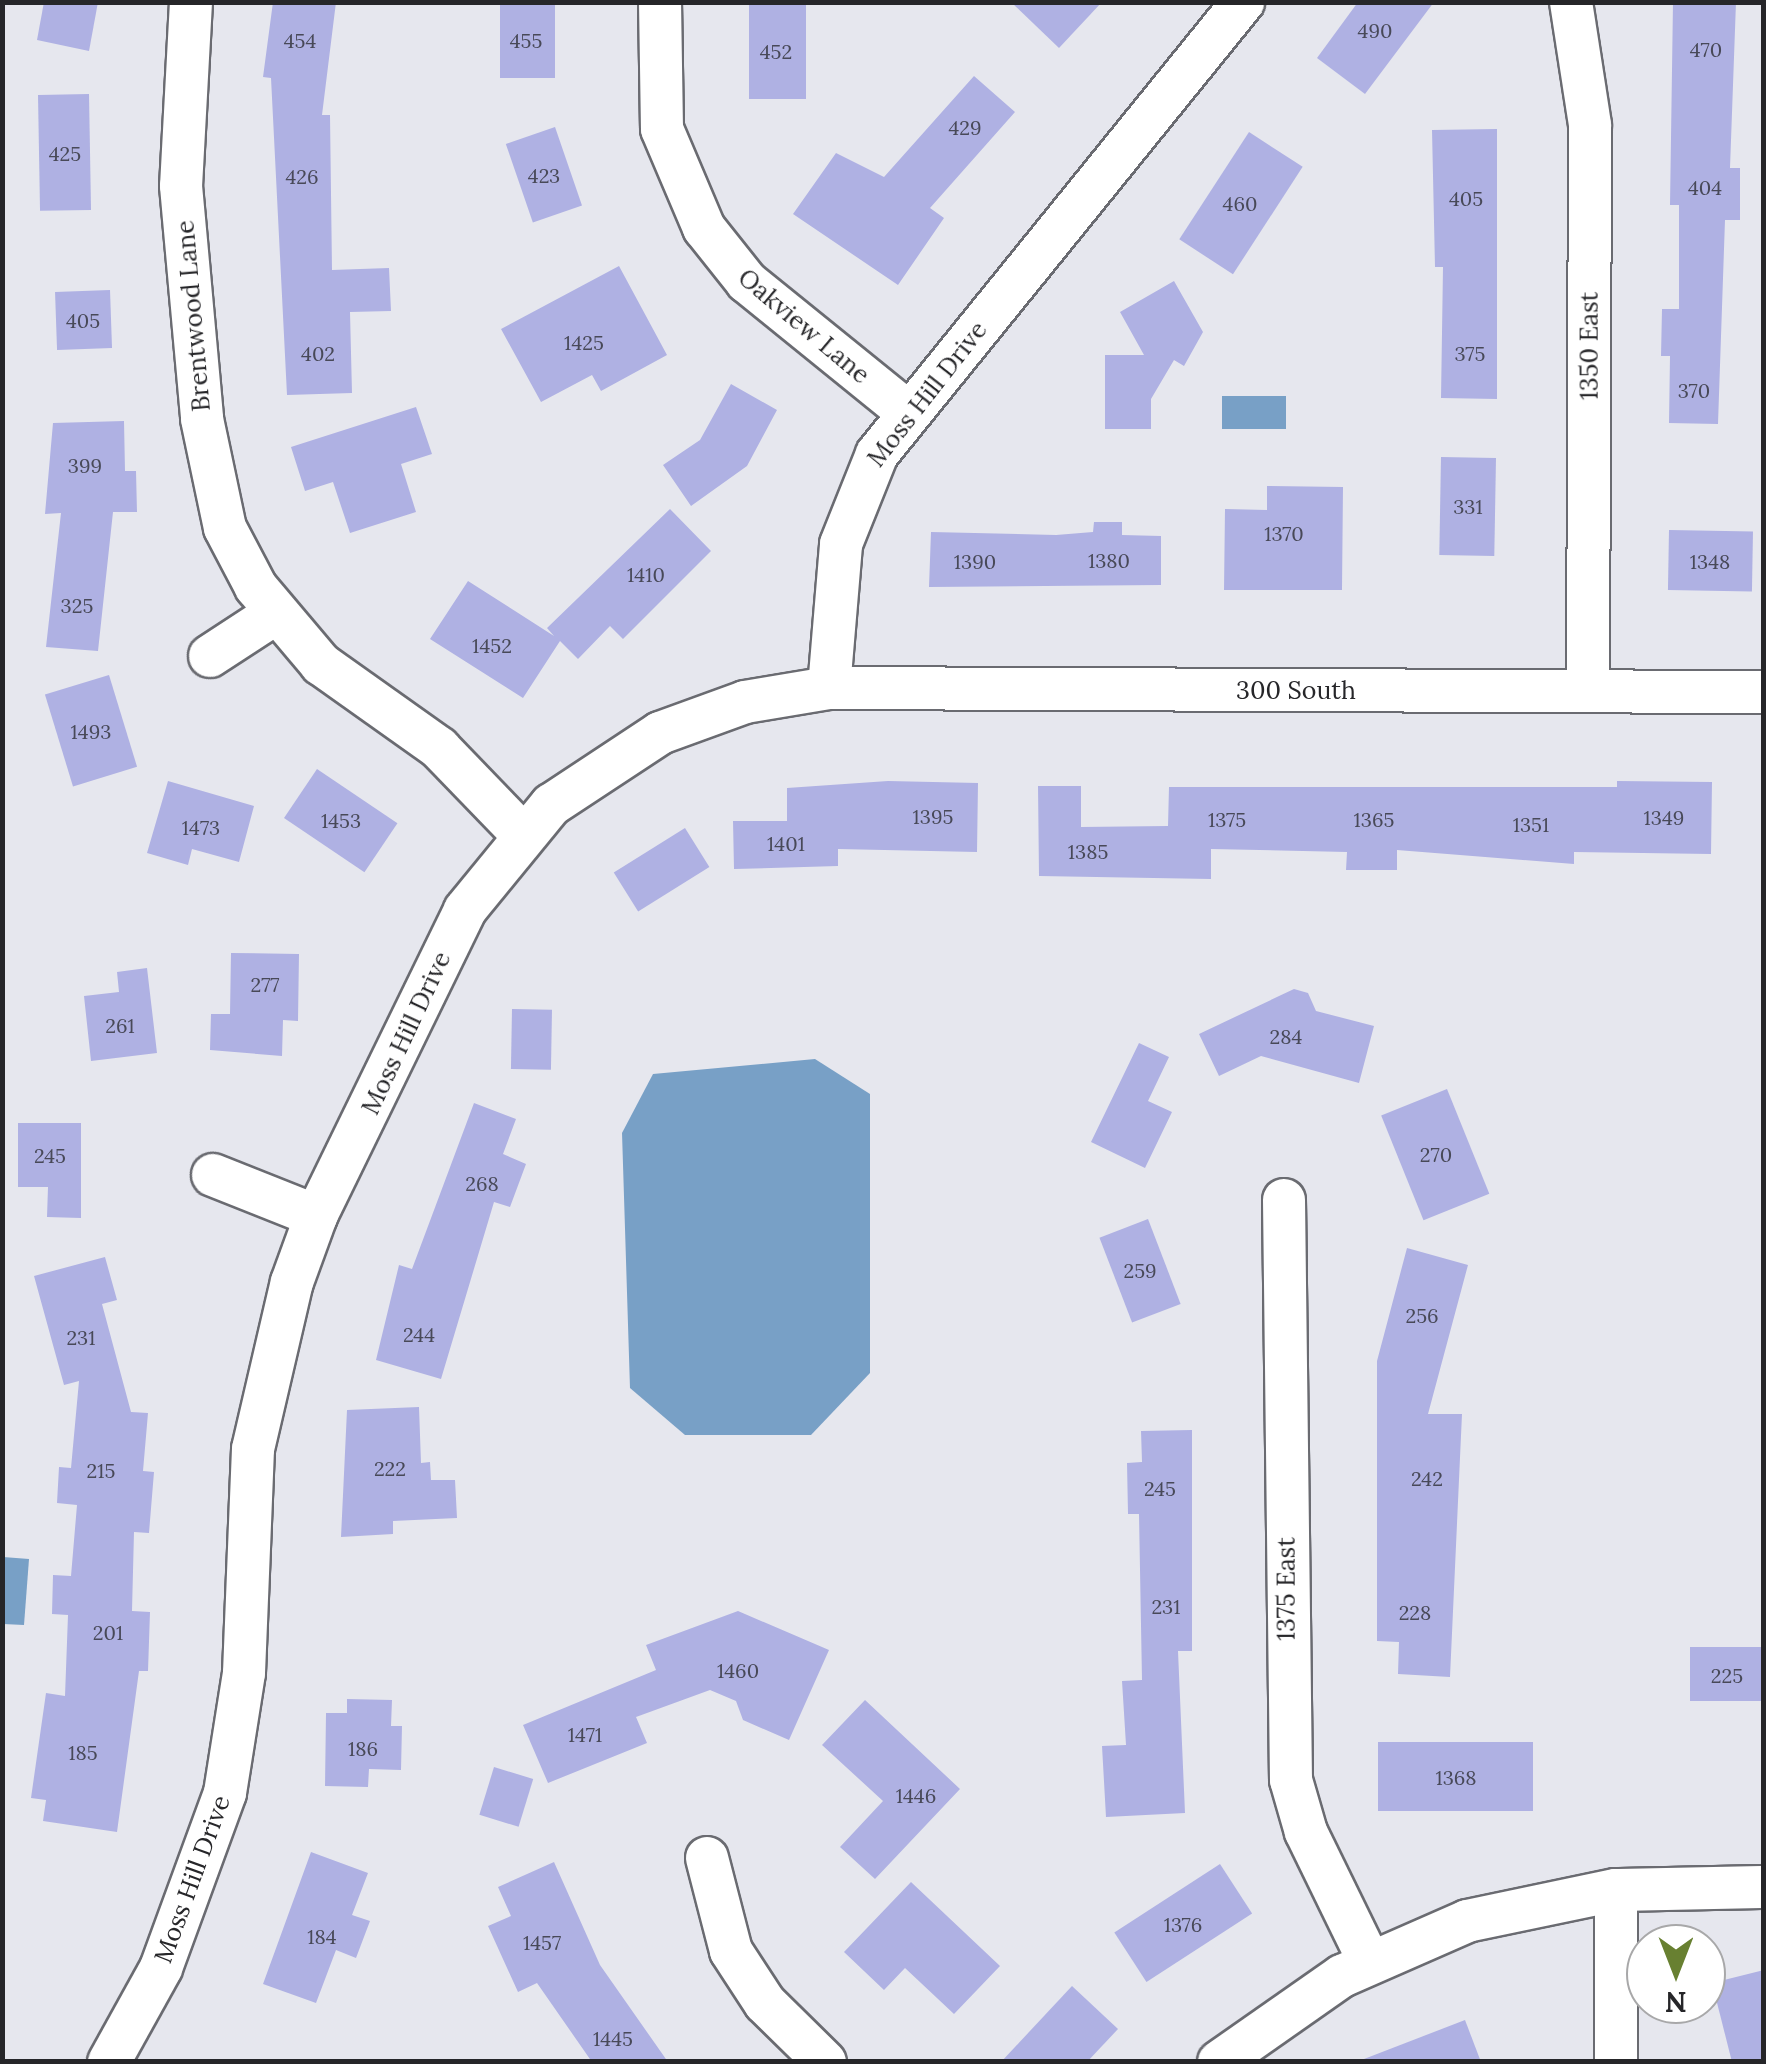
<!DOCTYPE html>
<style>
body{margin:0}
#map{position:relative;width:1766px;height:2064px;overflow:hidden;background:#e6e7ee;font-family:Lora,serif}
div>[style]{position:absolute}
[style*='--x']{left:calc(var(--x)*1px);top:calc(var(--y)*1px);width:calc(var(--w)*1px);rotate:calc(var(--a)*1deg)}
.water>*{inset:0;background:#78a0c6;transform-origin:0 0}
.building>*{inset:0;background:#afb1e3;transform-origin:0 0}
.roads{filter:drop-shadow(2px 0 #6a6b71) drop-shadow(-2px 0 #6a6b71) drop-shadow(0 2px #6a6b71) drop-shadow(0 -2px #6a6b71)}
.minor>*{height:42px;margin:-21px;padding:0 21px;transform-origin:21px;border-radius:21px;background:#fff}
span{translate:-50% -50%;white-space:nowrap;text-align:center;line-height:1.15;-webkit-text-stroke:9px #fff;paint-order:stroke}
.number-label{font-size:20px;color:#484958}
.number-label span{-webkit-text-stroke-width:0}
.street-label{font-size:25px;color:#262629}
.frame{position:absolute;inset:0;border:5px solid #262629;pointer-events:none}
.north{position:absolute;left:1626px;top:1924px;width:100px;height:100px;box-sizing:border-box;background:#fff;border:2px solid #a8a8a9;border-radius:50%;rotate:180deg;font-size:28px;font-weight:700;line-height:40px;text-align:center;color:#262629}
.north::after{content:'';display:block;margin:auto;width:35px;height:45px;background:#688031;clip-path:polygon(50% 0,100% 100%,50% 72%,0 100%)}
</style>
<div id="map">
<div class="water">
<div style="left:1222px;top:396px;width:64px;height:33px"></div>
<div style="clip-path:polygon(815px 1059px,870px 1094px,870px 1373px,811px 1435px,685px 1435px,630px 1388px,622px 1133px,653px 1074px)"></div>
<div style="clip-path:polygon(3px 1557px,29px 1559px,24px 1625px,3px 1624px)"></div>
</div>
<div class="building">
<div style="clip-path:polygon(44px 2px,98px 2px,89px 51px,37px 40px)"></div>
<div style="clip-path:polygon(273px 2px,336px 2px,322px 115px,330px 115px,332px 270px,389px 268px,391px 311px,350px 312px,352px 393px,287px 395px,271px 78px,263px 77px)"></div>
<div style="left:500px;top:2px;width:55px;height:76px"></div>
<div style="left:749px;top:2px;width:57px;height:97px"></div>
<div style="clip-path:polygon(1011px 2px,1102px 2px,1059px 48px)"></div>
<div style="clip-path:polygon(1358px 2px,1434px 2px,1365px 94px,1317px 58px)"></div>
<div style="clip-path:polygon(1673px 2px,1736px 2px,1730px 168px,1740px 168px,1740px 220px,1725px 220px,1718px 424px,1669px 423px,1670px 356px,1661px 356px,1662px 309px,1679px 309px,1679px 205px,1670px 205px)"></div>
<div style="clip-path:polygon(974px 76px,1015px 112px,930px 208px,944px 218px,898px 285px,793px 214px,836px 153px,884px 177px)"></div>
<div style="left:89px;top:94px;width:116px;height:51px;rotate:89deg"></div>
<div style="left:555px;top:127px;width:83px;height:52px;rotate:71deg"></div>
<div style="clip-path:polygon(1497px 129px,1497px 399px,1441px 398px,1443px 267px,1435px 267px,1432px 130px)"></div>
<div style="left:1249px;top:132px;width:64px;height:128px;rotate:33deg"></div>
<div style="clip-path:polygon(619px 266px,667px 355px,601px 391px,592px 375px,541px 402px,501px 329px)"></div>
<div style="clip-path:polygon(1174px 281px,1203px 332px,1184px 366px,1174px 360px,1151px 399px,1151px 429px,1105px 429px,1105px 355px,1144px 355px,1120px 312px)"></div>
<div style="left:110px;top:290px;width:58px;height:55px;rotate:88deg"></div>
<div style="clip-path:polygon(731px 384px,777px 410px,747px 466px,691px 506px,663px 465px,700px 440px)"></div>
<div style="clip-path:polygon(416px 407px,432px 454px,401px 464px,416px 512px,350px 533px,333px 482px,305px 491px,291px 447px)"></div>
<div style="clip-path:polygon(124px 421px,125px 471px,136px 471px,137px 512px,113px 512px,98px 651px,46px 647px,61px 513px,45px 514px,53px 423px)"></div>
<div style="left:1441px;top:457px;width:55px;height:98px;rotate:1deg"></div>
<div style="clip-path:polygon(1267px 486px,1343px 487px,1342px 590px,1224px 590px,1225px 509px,1267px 510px)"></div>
<div style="clip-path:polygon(670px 509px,711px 551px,623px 639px,610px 626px,578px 659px,560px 641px,523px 698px,430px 639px,468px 581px,554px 636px,547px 628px)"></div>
<div style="clip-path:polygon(1094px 522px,1122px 522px,1122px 535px,1161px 536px,1161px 585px,929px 587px,931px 532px,1056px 535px,1093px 532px)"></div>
<div style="left:1669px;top:530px;width:84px;height:60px;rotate:1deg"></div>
<div style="left:109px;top:675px;width:96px;height:67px;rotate:73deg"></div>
<div style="left:317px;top:769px;width:97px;height:59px;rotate:34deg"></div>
<div style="clip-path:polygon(168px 781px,254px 806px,239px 862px,192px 849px,188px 865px,147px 853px)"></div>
<div style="clip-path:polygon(888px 781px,978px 783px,977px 852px,838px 849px,838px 866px,734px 869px,733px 821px,787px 821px,787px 788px)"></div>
<div style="clip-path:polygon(1617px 781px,1712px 782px,1711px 854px,1574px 852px,1574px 864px,1397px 850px,1397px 870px,1346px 870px,1347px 852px,1211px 849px,1211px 879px,1039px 876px,1038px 786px,1081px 786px,1081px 827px,1168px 826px,1169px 787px,1617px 787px)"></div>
<div style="left:685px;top:828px;width:46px;height:84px;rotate:58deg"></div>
<div style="clip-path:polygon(231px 953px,299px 954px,298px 1021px,283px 1020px,282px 1056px,210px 1050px,211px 1014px,230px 1014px)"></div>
<div style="clip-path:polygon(147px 968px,157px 1053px,91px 1061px,84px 996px,119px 992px,117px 972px)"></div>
<div style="clip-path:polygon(1294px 989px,1308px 993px,1316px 1011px,1374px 1026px,1359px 1083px,1261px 1056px,1219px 1076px,1199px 1034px)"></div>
<div style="left:512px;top:1009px;width:40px;height:60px;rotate:1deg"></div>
<div style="clip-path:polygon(1139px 1043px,1169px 1057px,1148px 1101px,1172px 1112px,1145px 1168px,1091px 1142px)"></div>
<div style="left:1447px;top:1089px;width:113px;height:71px;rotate:68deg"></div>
<div style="clip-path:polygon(474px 1103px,516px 1119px,503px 1154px,526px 1164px,510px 1207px,494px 1202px,441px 1379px,376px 1360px,399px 1265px,412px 1269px)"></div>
<div style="clip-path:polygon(18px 1123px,81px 1123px,81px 1218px,47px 1217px,48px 1187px,18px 1187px)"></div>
<div style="left:1148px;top:1219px;width:91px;height:52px;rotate:69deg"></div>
<div style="clip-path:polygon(1407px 1248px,1468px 1265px,1428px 1414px,1462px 1414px,1450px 1677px,1398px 1674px,1399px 1642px,1377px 1641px,1377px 1361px)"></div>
<div style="clip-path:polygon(105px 1257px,117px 1300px,102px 1304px,131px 1412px,148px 1413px,143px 1471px,154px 1472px,149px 1533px,134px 1532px,132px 1611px,150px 1612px,148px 1671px,139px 1671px,117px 1832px,43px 1821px,46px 1800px,31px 1798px,46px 1693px,65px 1696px,68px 1615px,52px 1614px,53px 1575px,71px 1576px,77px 1505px,57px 1503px,59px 1467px,71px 1468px,79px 1381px,64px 1385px,34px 1276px)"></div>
<div style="clip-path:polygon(419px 1407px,421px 1463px,430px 1462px,431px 1480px,455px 1480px,457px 1518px,393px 1521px,393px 1534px,341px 1537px,347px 1410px)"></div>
<div style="clip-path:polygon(1192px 1430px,1192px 1651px,1178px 1651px,1185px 1813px,1106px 1817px,1102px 1746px,1126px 1745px,1122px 1681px,1142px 1680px,1139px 1514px,1128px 1514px,1127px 1463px,1142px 1462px,1141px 1431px)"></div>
<div style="clip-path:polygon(738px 1611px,829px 1650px,789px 1740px,743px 1720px,736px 1701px,710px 1690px,636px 1717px,647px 1743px,548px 1783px,523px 1725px,656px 1670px,646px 1645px)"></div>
<div style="left:1764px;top:1647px;width:54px;height:74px;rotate:90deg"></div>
<div style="clip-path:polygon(347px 1699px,392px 1700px,391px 1726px,402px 1726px,401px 1770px,369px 1769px,368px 1787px,325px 1786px,326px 1713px,347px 1713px)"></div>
<div style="clip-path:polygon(865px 1700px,960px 1789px,875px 1879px,840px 1847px,883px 1801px,822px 1745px)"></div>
<div style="left:1378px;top:1742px;width:155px;height:69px"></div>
<div style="left:494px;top:1767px;width:41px;height:50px;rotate:17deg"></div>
<div style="clip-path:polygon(311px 1852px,368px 1873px,352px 1915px,370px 1921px,356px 1958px,336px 1950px,316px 2003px,263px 1984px)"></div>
<div style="clip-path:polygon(554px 1862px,600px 1965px,668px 2062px,592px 2062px,537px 1983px,518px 1992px,488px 1926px,511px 1916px,498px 1887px)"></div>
<div style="left:1220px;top:1864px;width:59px;height:126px;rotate:57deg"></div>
<div style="clip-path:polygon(911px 1882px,1000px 1966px,954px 2014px,905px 1968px,884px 1990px,844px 1952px)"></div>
<div style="clip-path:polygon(1764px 1970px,1764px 2062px,1732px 2062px,1712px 1983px)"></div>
<div style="clip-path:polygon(1072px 1986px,1118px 2029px,1087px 2062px,1001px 2062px)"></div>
<div style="clip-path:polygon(1465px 2020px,1481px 2062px,1364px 2062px,1364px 2059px)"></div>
</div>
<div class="roads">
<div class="minor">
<div style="--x:191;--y:2;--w:184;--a:93.1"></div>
<div style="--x:181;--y:186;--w:234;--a:84.8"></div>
<div style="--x:202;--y:419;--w:111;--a:78.1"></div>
<div style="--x:225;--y:528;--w:67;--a:62.3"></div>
<div style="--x:256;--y:587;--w:101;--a:49.8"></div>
<div style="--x:321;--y:664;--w:145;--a:35.4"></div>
<div style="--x:439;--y:748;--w:118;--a:46"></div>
<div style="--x:660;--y:2;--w:127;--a:89.1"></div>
<div style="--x:662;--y:129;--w:108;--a:67"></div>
<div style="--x:704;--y:228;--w:69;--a:51.5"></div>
<div style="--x:747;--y:282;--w:208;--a:39"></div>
<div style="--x:1571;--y:2;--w:124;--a:81.2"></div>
<div style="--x:1590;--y:125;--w:566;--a:90.2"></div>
<div style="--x:210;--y:656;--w:79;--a:-33.1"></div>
<div style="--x:829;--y:688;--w:144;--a:-85.2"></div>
<div style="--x:841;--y:544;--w:97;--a:-68.2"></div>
<div style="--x:877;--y:454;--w:582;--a:-51"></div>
<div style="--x:213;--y:1175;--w:111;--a:21.7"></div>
<div style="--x:1284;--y:1200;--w:580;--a:89.31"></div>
<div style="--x:1291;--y:1780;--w:54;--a:73.9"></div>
<div style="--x:1306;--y:1832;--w:144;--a:64"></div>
<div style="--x:707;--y:1858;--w:96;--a:75.5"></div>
<div style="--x:731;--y:1951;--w:62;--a:56.8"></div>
<div style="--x:765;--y:2003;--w:84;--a:44.5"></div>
<div style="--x:109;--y:2062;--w:107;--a:-61"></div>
<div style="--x:161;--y:1968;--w:186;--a:-69.9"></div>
<div style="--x:225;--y:1793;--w:121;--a:-81"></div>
<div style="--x:244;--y:1673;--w:224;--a:-87.7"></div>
<div style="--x:253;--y:1449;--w:171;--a:-76.9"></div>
<div style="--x:292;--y:1282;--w:70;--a:-70"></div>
<div style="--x:316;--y:1216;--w:340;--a:-64"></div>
<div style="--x:465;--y:910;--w:136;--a:-50.7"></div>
<div style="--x:551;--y:805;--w:131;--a:-33.4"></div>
<div style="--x:660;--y:733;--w:90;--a:-20"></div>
<div style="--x:745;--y:702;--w:85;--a:-9.5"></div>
<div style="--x:829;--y:688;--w:935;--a:0.25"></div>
<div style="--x:1219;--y:2062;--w:150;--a:-35"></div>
<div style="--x:1342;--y:1976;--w:137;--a:-23.7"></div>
<div style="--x:1467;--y:1921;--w:152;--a:-11.8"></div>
<div style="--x:1616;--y:1890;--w:148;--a:-1.2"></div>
<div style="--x:1616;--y:2062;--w:172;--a:-90"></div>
</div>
</div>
<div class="number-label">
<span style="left:1375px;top:30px">490</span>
<span style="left:300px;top:40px">454</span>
<span style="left:526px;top:40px">455</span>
<span style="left:1706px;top:49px">470</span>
<span style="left:776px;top:51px">452</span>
<span style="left:965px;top:127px">429</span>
<span style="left:65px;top:153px">425</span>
<span style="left:544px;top:175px">423</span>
<span style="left:302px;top:176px">426</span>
<span style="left:1705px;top:187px">404</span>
<span style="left:1466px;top:198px">405</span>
<span style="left:1240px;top:203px">460</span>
<span style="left:83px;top:320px">405</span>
<span style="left:584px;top:342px">1425</span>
<span style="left:318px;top:353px">402</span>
<span style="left:1470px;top:353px">375</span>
<span style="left:1694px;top:390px">370</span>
<span style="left:85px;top:465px">399</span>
<span style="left:1468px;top:506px">331</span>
<span style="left:1284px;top:533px">1370</span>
<span style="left:1109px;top:560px">1380</span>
<span style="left:975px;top:561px">1390</span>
<span style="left:1710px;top:561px">1348</span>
<span style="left:646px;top:574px">1410</span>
<span style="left:77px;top:605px">325</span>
<span style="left:492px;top:645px">1452</span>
<span style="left:91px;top:731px">1493</span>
<span style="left:933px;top:816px">1395</span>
<span style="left:1664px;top:817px">1349</span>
<span style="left:1227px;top:819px">1375</span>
<span style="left:1374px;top:819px">1365</span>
<span style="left:341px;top:820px">1453</span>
<span style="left:1531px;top:824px">1351</span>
<span style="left:201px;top:827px">1473</span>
<span style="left:786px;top:843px">1401</span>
<span style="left:1088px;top:851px">1385</span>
<span style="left:265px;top:984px">277</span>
<span style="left:120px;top:1025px">261</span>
<span style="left:1286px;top:1036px">284</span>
<span style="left:1436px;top:1154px">270</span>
<span style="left:50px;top:1155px">245</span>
<span style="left:482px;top:1183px">268</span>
<span style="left:1140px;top:1270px">259</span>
<span style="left:1422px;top:1315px">256</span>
<span style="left:419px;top:1334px">244</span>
<span style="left:81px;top:1337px">231</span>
<span style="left:390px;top:1468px">222</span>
<span style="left:101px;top:1470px">215</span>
<span style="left:1427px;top:1478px">242</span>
<span style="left:1160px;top:1488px">245</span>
<span style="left:1166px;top:1606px">231</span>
<span style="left:1415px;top:1612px">228</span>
<span style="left:108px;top:1632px">201</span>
<span style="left:738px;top:1670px">1460</span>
<span style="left:1727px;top:1675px">225</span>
<span style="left:585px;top:1734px">1471</span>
<span style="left:363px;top:1748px">186</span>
<span style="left:83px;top:1752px">185</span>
<span style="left:1456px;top:1777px">1368</span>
<span style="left:916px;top:1795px">1446</span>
<span style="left:1183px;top:1924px">1376</span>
<span style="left:322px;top:1936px">184</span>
<span style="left:542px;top:1942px">1457</span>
<span style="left:613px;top:2038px">1445</span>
</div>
<div class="street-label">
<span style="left:193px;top:316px;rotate:-95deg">Brentwood Lane</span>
<span style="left:804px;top:326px;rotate:40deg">Oakview Lane</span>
<span style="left:1589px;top:346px;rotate:-90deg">1350 East</span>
<span style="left:927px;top:394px;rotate:-52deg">Moss Hill Drive</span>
<span style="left:1296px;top:690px">300 South</span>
<span style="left:406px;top:1033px;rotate:-65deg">Moss Hill Drive</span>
<span style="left:1286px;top:1589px;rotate:-90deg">1375 East</span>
<span style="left:192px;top:1879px;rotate:-70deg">Moss Hill Drive</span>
</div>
<div class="frame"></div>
<div class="north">N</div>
</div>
